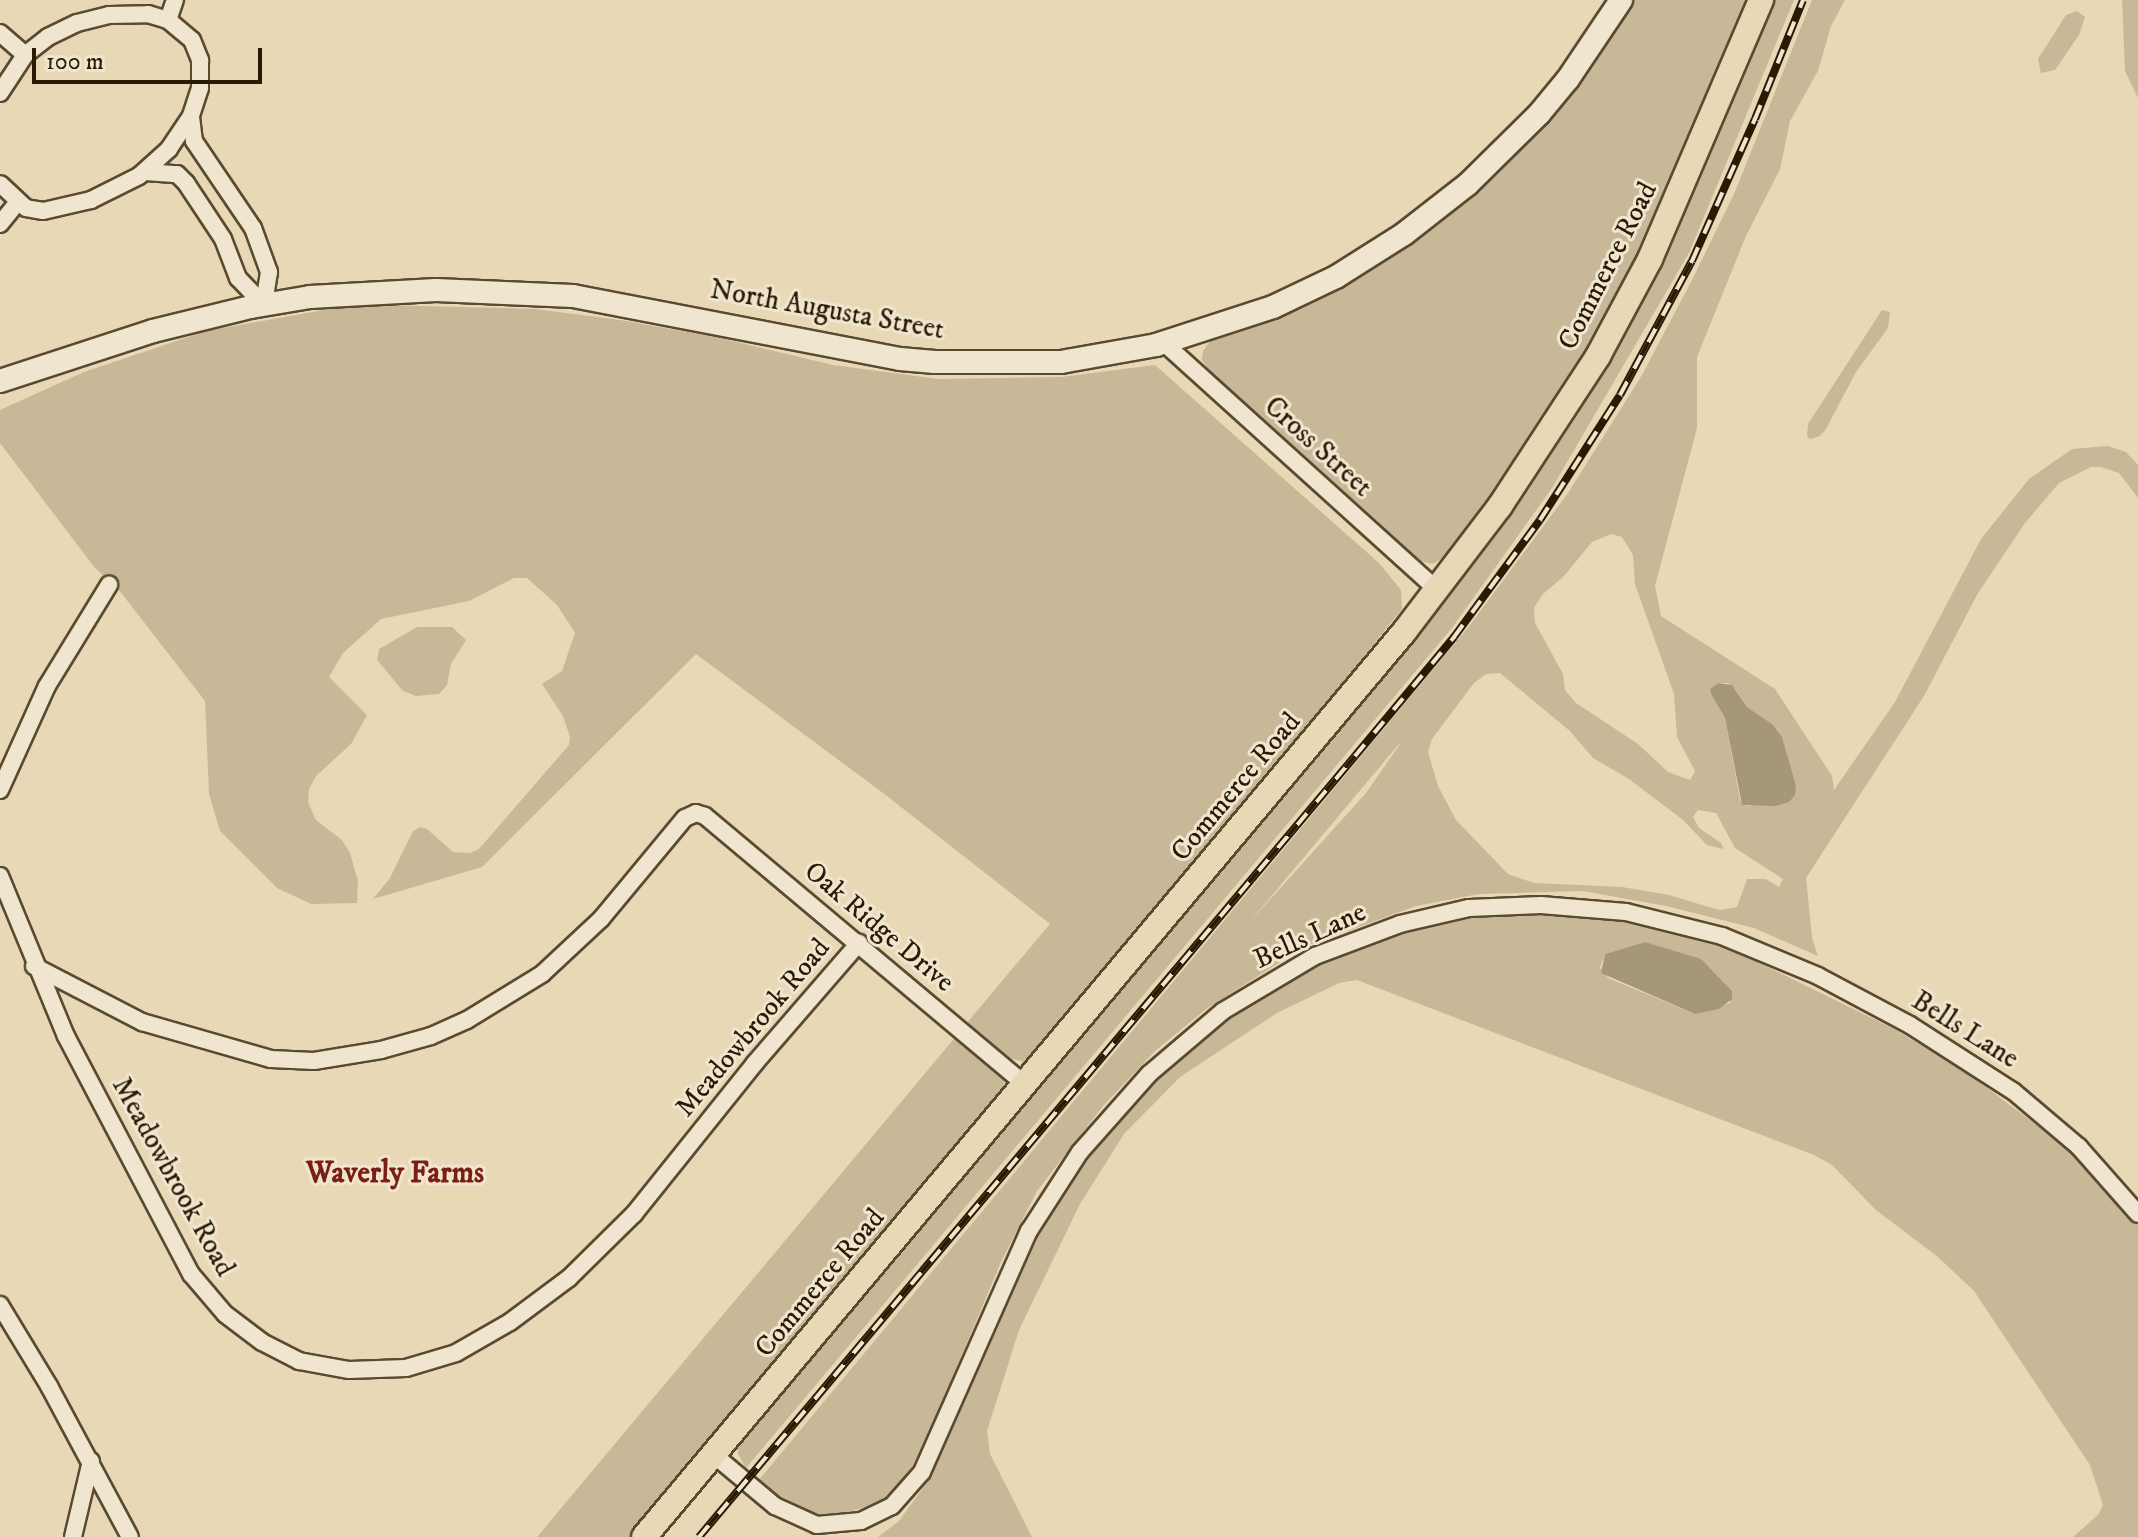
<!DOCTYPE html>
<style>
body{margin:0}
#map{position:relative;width:2138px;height:1537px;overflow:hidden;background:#e8d8b6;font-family:"IM FELL DW Pica",serif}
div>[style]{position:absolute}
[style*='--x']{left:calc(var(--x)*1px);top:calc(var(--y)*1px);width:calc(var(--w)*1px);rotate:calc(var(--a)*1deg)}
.green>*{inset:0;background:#c8b898}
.water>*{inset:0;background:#a79779}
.roads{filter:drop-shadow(2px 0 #5a4a30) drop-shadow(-2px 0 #5a4a30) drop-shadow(0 2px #5a4a30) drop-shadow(0 -2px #5a4a30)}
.minor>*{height:16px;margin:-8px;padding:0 8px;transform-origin:8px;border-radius:8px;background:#f0e6d0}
.secondary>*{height:22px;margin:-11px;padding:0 11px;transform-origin:11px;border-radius:11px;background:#f0e6d0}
.primary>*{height:24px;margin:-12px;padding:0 12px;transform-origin:12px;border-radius:12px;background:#e8d8b6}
.rail>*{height:8px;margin-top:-4px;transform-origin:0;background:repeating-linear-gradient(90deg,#f0e6d0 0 15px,#2a1a03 0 30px);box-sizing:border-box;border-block:2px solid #2a1a03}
span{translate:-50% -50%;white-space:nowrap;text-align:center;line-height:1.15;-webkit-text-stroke:6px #f0e6d0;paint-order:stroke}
.street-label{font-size:28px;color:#2a1a03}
.neighbourhood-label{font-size:30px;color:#7a1f14;font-weight:700}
.scale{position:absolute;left:32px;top:48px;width:230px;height:36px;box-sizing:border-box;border:4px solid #2a1a03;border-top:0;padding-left:10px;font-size:24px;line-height:28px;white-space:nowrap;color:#2a1a03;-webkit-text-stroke:6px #f0e6d0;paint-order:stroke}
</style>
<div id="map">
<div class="green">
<div style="clip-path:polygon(1629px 0,1749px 0,1647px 236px,1597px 330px,1548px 413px,1453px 551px,1433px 564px,1420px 561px,1210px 372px,1202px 360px,1203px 351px,1211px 340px,1296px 306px,1406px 243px)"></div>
<div style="clip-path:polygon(1771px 0,1794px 0,1689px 253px,1552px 488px,1452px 628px,746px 1468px,738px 1454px,739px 1440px,1528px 483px)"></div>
<div style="clip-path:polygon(evenodd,1812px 0,1845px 0,1831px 26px,1818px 71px,1790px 121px,1780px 169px,1746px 236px,1697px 357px,1697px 428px,1655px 586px,1661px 616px,1775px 689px,1832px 776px,1834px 790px,1895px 702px,1981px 539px,2029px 479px,2072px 449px,2108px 446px,2126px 452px,2138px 465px,2138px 498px,2119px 473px,2101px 467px,2091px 467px,2059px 483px,2025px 523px,1978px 593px,1924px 696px,1806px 878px,1812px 938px,1818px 956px,1754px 928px,1666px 906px,1583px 891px,1479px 894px,1416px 906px,1304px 947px,1206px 1009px,1155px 1051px,1103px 1106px,1037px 1191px,1001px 1262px,921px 1452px,898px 1488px,875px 1505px,836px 1515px,811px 1513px,772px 1492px,758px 1481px,1470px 625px,1568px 493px,1642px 375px,1692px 280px,1734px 194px,1812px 0,1611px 534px,1622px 537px,1633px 555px,1635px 584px,1674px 694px,1677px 737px,1695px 771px,1690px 780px,1668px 772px,1638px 744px,1576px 703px,1565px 690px,1563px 674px,1535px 623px,1534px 608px,1542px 595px,1564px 576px,1592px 542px,1611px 534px,1812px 0,1500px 673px,1570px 731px,1593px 758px,1629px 779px,1683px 820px,1707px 845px,1724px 849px,1721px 843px,1699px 828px,1693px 817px,1698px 810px,1716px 813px,1735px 848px,1783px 879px,1779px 887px,1766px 879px,1747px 879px,1737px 907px,1719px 910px,1669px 895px,1622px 887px,1534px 883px,1508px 874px,1456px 820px,1438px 786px,1428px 752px,1432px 739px,1474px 683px,1486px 674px,1500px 673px,1812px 0,1718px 683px,1728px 683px,1736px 690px,1747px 707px,1772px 724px,1783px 741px,1796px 785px,1789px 802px,1746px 806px,1740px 800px,1725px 718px,1711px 694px,1710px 689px,1718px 683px,1812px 0,1400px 744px,1366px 793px,1248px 924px,1399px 744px,1400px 744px)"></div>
<div style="clip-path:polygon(2122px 0,2138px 0,2138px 98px,2125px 71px)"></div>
<div style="clip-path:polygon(2077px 11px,2085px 17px,2079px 35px,2055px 70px,2041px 73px,2038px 59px,2066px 15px)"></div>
<div style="clip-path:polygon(379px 305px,535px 309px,620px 320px,716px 337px,833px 365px,938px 379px,1061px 377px,1155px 365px,1379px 563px,1401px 590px,1402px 609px,1253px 795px,1025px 1062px,1009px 1058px,966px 1024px,1050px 924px,887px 796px,696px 654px,482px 867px,373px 899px,390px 878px,413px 831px,420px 827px,427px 829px,453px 852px,470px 853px,479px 849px,569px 745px,570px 737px,563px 716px,542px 684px,562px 671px,575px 633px,557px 605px,527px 578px,514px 578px,469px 601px,381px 619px,343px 653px,329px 677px,367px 715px,351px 744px,316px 776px,309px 789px,308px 802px,316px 820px,342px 840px,350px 853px,358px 881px,357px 903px,311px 904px,277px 888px,220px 831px,209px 794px,205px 701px,119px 590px,95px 568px,0 443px,0 410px,84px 372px,206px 331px,329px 309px)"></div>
<div style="clip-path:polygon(1882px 310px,1890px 312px,1888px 328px,1856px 372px,1826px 429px,1820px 436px,1810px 439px,1807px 436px,1808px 424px)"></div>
<div style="clip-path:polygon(417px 627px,452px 627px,466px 640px,451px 664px,447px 685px,439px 694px,416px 696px,403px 691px,377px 660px,379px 649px)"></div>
<div style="clip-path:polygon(evenodd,1494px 914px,1549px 914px,1620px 921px,1679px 933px,1737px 952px,1894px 1029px,1963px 1070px,2077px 1155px,2138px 1224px,2138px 1537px,2073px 1537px,2098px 1515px,2103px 1505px,2090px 1465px,1974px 1291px,1938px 1257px,1876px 1210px,1832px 1165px,1814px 1155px,1357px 980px,1339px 983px,1277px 1013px,1180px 1077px,1124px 1134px,1080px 1204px,1019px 1330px,987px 1431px,990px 1454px,1032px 1537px,878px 1537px,899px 1521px,928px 1481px,1041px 1226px,1079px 1168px,1149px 1083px,1235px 1008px,1318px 961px,1410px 929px,1450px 919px,1494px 914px,1645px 942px,1701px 960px,1729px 988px,1730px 1003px,1695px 1014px,1608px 978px,1600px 967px,1605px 954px,1645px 942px)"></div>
<div style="clip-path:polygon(958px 1034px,1005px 1076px,1003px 1092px,629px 1537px,537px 1537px)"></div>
</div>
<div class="water">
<div style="clip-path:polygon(1718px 683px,1732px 685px,1747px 707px,1772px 724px,1782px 737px,1796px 785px,1795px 795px,1789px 802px,1775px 806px,1742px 805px,1725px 718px,1711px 694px,1710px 689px)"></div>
<div style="clip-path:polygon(1645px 942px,1701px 959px,1732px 991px,1732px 999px,1719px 1009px,1695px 1014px,1601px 973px,1605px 954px)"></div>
</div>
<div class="roads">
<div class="minor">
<div style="--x:168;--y:20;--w:21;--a:-71"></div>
<div style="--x:0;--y:33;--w:33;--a:41"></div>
<div style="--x:0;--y:93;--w:45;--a:-56.7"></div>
<div style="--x:25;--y:55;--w:29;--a:-38"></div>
<div style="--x:48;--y:37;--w:32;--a:-26"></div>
<div style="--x:77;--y:23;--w:33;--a:-14"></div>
<div style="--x:109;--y:15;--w:39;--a:-1"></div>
<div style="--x:148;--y:14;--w:21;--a:17"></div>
<div style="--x:168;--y:20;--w:31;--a:40"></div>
<div style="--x:192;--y:40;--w:22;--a:68"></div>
<div style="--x:200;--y:60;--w:28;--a:90"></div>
<div style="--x:200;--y:88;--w:29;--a:108"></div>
<div style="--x:191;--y:116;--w:40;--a:124"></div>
<div style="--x:169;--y:149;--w:40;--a:138"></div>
<div style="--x:139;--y:176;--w:54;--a:153.4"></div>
<div style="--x:91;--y:200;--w:49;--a:167.1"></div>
<div style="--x:43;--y:211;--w:17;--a:-170"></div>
<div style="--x:26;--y:208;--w:35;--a:-137"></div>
<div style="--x:191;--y:117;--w:24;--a:83"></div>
<div style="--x:194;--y:141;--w:105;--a:55.9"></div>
<div style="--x:253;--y:228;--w:47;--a:70"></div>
<div style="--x:269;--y:272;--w:33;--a:99"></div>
<div style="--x:145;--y:172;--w:32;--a:4"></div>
<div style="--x:177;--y:174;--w:13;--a:45"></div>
<div style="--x:186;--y:183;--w:67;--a:56.5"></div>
<div style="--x:223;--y:239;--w:42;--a:69"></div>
<div style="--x:238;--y:278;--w:37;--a:46"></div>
<div style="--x:0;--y:224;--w:28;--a:-51"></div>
<div style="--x:1164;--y:343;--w:368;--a:42.1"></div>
<div style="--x:0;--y:790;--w:114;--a:-65.7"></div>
<div style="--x:47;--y:686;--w:119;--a:-58.5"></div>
<div style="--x:0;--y:876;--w:173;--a:67.6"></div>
<div style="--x:66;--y:1036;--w:269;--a:62.3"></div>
<div style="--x:191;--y:1274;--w:52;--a:49.6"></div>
<div style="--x:225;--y:1314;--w:46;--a:37.1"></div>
<div style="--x:262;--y:1342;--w:42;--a:27.2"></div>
<div style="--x:299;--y:1361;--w:51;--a:10.2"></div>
<div style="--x:349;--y:1370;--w:57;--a:-2"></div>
<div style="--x:406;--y:1368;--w:52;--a:-16.7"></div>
<div style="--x:456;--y:1353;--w:62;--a:-29.9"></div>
<div style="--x:510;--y:1322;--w:74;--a:-36.7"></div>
<div style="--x:569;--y:1278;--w:91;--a:-44.6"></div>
<div style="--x:634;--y:1214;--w:193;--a:-51.3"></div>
<div style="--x:755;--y:1063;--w:159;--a:-49.1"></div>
<div style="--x:34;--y:966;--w:122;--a:27.4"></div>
<div style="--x:142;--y:1022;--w:134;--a:16"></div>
<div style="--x:271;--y:1059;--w:43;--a:2.7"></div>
<div style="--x:314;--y:1061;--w:68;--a:-9.3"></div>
<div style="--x:381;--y:1050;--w:52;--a:-15.6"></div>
<div style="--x:431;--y:1036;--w:39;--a:-24"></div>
<div style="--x:467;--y:1020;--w:88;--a:-31.5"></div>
<div style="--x:542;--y:974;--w:81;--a:-43"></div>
<div style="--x:601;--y:919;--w:131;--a:-50.3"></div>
<div style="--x:685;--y:818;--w:12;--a:-24"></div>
<div style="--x:696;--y:813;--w:9;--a:18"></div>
<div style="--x:705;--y:816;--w:419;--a:40"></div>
<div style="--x:0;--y:1305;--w:95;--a:58.8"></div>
<div style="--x:49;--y:1386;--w:171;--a:61.8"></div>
<div style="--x:714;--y:1455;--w:80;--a:39.9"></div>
<div style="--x:775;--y:1506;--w:46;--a:24.3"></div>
<div style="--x:817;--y:1525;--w:44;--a:-5.2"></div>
<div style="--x:861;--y:1521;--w:34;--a:-26"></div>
<div style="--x:892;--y:1506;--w:45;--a:-48.6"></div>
<div style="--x:922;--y:1472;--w:264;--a:-66.1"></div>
<div style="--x:1029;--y:1231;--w:94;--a:-57.2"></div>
<div style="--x:1080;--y:1152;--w:104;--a:-48.5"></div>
<div style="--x:1149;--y:1074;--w:97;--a:-40.4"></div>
<div style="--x:1223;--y:1011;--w:107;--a:-30.9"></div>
<div style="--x:1315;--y:956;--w:91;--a:-20.6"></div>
<div style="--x:1400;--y:924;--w:71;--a:-13.1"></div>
<div style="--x:1469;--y:908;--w:72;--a:-2.4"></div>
<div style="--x:1541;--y:905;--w:85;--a:4.7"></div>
<div style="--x:1626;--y:912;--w:99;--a:14"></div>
<div style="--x:1722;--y:936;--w:104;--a:22.6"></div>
<div style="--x:1818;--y:976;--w:104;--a:28"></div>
<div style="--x:1910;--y:1025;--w:122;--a:32.7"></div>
<div style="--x:2013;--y:1091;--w:87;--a:40.3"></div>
<div style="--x:2079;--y:1147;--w:89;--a:48.6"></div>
<div style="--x:73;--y:1537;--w:78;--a:-76.7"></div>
</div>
<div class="secondary">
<div style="--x:0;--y:381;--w:161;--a:-18.1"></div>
<div style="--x:153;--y:331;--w:101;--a:-13.8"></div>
<div style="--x:251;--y:307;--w:60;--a:-9.6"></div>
<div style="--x:310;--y:297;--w:126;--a:-3.2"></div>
<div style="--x:436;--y:290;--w:137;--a:2.5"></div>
<div style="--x:573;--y:296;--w:333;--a:10.9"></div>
<div style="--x:900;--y:359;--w:35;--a:5"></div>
<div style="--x:935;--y:362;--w:126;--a:0"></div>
<div style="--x:1061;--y:362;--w:97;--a:-10.1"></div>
<div style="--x:1156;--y:345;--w:123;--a:-18"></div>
<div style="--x:1273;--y:307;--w:70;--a:-25.5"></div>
<div style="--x:1336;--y:277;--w:80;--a:-32.3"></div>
<div style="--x:1404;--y:234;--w:81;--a:-38"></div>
<div style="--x:1468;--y:184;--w:100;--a:-44.6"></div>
<div style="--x:1539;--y:114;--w:45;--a:-50.4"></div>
<div style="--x:1568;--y:79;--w:95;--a:-56.1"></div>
</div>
<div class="primary">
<div style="--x:644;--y:1537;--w:1182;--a:-49.98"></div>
<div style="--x:1404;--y:632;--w:158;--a:-52.7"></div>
<div style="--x:1500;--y:506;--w:179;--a:-56.8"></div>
<div style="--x:1598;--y:356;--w:110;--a:-61.8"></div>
<div style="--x:1650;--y:259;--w:282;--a:-66.8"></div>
</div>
</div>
<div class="rail">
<div style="--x:699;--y:1537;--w:1020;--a:-49.97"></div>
<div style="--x:1355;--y:756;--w:155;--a:-50.2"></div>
<div style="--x:1454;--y:637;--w:145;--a:-53.7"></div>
<div style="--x:1540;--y:520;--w:148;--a:-57.4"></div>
<div style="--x:1620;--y:395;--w:152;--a:-61.8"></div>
<div style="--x:1692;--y:261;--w:155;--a:-66.1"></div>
<div style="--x:1755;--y:119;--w:128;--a:-68"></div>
</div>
<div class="street-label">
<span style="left:1608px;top:266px;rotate:-63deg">Commerce Road</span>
<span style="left:827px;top:310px;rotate:10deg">North Augusta Street</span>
<span style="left:1318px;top:447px;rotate:42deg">Cross Street</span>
<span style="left:1236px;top:787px;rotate:-50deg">Commerce Road</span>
<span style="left:879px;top:927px;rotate:40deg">Oak Ridge Drive</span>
<span style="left:1310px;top:936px;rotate:-25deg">Bells Lane</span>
<span style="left:753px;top:1028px;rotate:-50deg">Meadowbrook Road</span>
<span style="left:1965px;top:1030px;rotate:32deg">Bells Lane</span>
<span style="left:173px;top:1177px;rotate:61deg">Meadowbrook Road</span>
<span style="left:820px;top:1283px;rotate:-50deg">Commerce Road</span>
</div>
<div class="neighbourhood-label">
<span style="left:395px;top:1174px">Waverly Farms</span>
</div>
<div class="scale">100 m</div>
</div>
